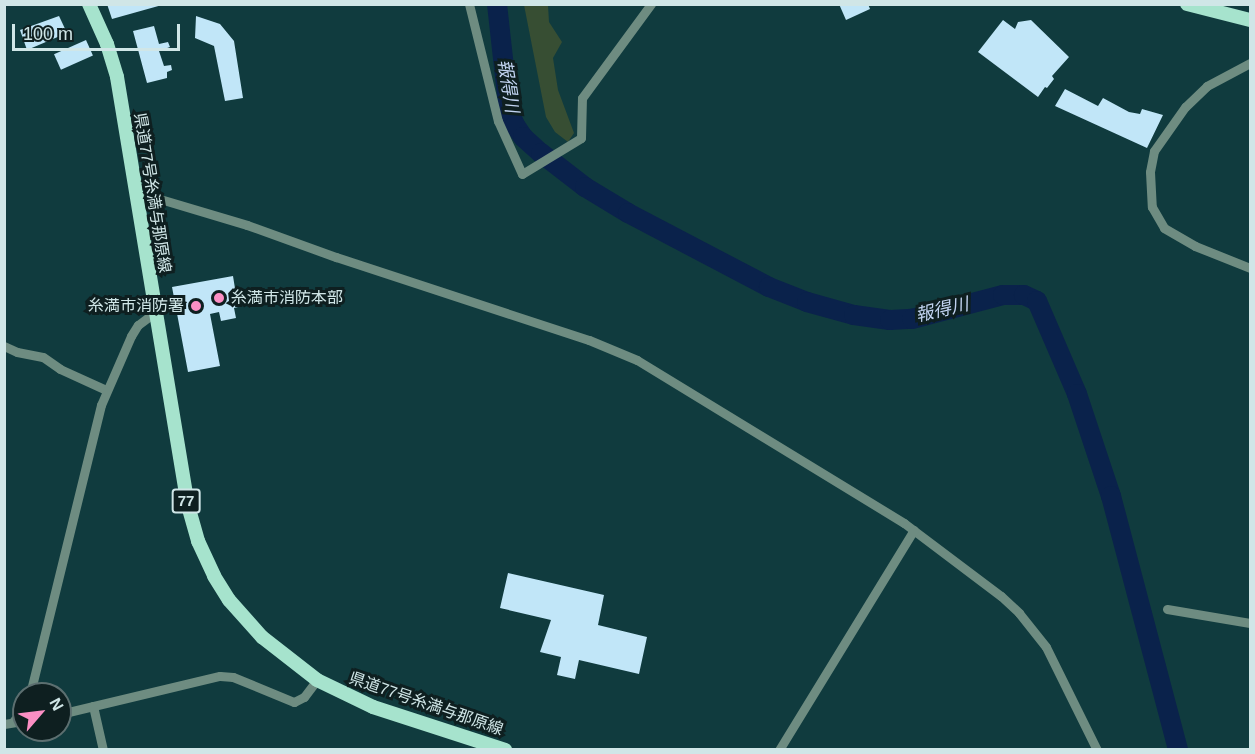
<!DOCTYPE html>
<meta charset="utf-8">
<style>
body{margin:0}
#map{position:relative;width:1255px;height:754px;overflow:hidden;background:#103b3e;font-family:Arial,"Noto Sans JP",sans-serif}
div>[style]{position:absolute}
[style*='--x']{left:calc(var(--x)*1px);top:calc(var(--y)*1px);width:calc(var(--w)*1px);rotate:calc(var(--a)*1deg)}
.green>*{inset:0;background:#374e33}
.river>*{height:20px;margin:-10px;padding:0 10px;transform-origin:10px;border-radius:10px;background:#0a224b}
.building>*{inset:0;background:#c1e6f8;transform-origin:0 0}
.path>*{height:2px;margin-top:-1px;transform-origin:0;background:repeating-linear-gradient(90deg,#789799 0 6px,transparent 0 9px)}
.minor>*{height:9px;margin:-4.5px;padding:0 4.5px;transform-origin:4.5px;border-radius:4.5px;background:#6e8c81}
.primary>*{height:14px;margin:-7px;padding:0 7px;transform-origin:7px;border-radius:7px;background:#a6e3cd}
.dots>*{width:16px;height:16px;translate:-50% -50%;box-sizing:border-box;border:3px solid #0e1f20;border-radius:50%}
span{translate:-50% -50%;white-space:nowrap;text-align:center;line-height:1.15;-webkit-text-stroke:6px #0e1f20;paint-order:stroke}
.shield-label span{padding:2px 4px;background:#0e1f20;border:2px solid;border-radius:4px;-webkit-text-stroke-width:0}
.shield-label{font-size:15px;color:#d0e6e7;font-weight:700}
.street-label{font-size:16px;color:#d0e6e7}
.poi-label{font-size:16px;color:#d0e6e7}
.left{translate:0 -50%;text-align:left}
.right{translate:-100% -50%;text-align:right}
.water-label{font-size:18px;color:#c2d4f1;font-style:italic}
.frame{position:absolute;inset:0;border:6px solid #d0e6e7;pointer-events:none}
.north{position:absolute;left:12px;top:682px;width:60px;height:60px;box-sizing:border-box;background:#0e1f20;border:2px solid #5c6f70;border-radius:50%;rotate:62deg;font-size:16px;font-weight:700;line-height:24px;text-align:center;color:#d0e6e7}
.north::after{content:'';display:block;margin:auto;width:21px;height:27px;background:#fb8fc4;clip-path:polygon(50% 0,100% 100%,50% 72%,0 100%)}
.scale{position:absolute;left:12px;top:24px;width:168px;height:27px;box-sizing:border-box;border:3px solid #d0e6e7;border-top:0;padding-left:8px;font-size:18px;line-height:21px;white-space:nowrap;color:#d0e6e7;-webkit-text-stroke:4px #0e1f20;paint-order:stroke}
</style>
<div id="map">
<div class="green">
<div style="clip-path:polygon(524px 5px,548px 5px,549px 22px,562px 42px,553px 58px,558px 90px,574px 133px,568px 142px,555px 132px,546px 117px)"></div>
</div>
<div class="river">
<div style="--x:497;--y:4;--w:109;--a:83.7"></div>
<div style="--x:509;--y:112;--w:14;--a:65"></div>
<div style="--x:515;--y:125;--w:14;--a:56"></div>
<div style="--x:523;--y:137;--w:24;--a:42"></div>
<div style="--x:541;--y:153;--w:56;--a:37.7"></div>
<div style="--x:585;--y:187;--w:50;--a:31.2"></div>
<div style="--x:628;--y:213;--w:159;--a:27.7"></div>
<div style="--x:769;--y:287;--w:41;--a:21.5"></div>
<div style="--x:807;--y:302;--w:49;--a:15.5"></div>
<div style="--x:854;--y:315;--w:36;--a:8"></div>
<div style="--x:890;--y:320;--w:22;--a:-3"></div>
<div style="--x:912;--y:319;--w:94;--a:-14.8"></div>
<div style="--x:1003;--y:295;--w:21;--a:0"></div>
<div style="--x:1024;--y:295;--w:14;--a:25"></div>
<div style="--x:1037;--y:301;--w:101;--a:66.7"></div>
<div style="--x:1077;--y:394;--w:108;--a:71.6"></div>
<div style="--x:1111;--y:496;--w:263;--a:75.2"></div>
</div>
<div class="building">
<div style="clip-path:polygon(107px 4px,162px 4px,162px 5px,112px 19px)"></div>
<div style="clip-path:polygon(839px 4px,868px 4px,870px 9px,846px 20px)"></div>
<div style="clip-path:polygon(59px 16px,67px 33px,27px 50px,20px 30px)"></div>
<div style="clip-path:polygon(196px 16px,220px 24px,234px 41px,243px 98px,225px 101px,214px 46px,195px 38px)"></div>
<div style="clip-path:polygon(1003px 20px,1015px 29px,1018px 22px,1031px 20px,1069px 57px,1052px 76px,1054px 79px,1047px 88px,1045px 87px,1038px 97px,978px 52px)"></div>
<div style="clip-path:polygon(154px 26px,159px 44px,168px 42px,170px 47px,159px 51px,164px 66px,171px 65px,172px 70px,167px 72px,167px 78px,147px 83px,133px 31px)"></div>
<div style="left:86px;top:40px;width:17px;height:35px;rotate:66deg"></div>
<div style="clip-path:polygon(1065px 89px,1098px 106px,1103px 98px,1129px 112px,1140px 114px,1142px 109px,1163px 115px,1147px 148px,1055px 106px)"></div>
<div style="clip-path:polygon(233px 276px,238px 307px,234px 308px,236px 318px,221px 321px,219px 312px,210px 314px,220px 366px,188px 372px,172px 287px)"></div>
<div style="clip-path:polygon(508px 573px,604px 595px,598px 625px,647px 637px,639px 674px,579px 660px,575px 679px,557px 675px,561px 657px,540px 652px,551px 620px,500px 608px)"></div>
</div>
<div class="path">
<div style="--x:4;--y:146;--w:1;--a:0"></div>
</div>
<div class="minor">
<div style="--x:469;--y:4;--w:121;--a:76.1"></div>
<div style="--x:498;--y:121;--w:58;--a:65.6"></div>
<div style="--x:522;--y:174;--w:69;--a:-31.4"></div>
<div style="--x:581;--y:138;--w:40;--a:-88.6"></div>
<div style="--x:582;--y:98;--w:117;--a:-53.7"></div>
<div style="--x:1250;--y:63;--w:49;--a:151.9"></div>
<div style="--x:1207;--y:86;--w:30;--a:136"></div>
<div style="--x:1185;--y:107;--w:54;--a:125.2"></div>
<div style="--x:1154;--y:151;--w:21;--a:101"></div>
<div style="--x:1150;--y:172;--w:35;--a:87"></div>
<div style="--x:1152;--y:207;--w:24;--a:60"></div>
<div style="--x:1164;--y:228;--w:36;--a:30"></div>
<div style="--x:1195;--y:246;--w:59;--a:21.8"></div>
<div style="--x:136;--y:198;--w:14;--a:-8"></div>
<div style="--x:150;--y:196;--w:101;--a:16.6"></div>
<div style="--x:247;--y:225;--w:95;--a:19.8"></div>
<div style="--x:336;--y:257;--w:266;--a:18.2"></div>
<div style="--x:589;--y:340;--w:52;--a:22.6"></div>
<div style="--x:637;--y:360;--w:313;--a:31.4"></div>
<div style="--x:904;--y:523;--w:121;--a:37"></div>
<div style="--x:1001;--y:596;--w:25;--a:43"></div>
<div style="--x:1019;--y:613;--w:43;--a:51.5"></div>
<div style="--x:1046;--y:647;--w:115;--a:63.7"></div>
<div style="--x:4;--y:346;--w:14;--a:25"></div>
<div style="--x:17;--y:352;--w:26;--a:11"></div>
<div style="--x:43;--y:357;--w:21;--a:35"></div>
<div style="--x:60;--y:369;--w:51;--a:24.5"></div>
<div style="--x:1167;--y:609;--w:84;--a:9.6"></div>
<div style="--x:30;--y:694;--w:298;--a:-76.2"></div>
<div style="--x:101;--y:405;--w:75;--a:-66.5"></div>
<div style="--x:131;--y:336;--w:13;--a:-58"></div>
<div style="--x:138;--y:325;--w:21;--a:-37"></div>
<div style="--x:93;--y:706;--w:45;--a:77.2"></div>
<div style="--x:60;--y:714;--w:164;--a:-13.4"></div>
<div style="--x:220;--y:676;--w:13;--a:4"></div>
<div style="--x:233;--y:677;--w:66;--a:22.3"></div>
<div style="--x:294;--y:702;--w:11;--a:-27"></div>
<div style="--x:304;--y:697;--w:21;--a:-53"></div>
<div style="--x:13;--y:722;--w:19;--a:-54"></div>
<div style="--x:4;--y:724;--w:20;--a:-9"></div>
<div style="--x:779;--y:750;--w:258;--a:-58.5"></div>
</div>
<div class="primary">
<div style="--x:89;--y:4;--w:44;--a:65.8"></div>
<div style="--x:107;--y:44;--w:34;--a:73"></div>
<div style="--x:117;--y:77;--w:431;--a:80.6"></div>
<div style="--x:187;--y:502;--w:41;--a:74.2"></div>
<div style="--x:198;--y:541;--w:38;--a:65"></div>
<div style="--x:214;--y:576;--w:28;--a:58"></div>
<div style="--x:229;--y:600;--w:50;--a:48.3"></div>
<div style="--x:262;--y:637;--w:70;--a:38"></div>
<div style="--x:317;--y:680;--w:62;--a:25.7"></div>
<div style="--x:373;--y:707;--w:139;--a:18"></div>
<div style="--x:1187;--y:4;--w:65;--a:14.3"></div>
</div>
<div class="dots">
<div style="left:219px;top:298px;background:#fb8fc4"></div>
<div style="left:196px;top:306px;background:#fb8fc4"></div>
</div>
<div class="shield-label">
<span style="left:186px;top:501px">77</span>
</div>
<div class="street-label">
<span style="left:152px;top:193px;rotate:81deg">県道77号糸満与那原線</span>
<span style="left:426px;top:704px;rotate:19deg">県道77号糸満与那原線</span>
</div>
<div class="poi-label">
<span class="left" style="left:231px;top:298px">糸満市消防本部</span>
<span class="right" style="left:184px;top:306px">糸満市消防署</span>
</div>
<div class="water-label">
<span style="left:508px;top:86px;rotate:81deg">報得川</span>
<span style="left:942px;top:310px;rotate:-13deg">報得川</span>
</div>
<div class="frame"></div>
<div class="north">N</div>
<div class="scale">100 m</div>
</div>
